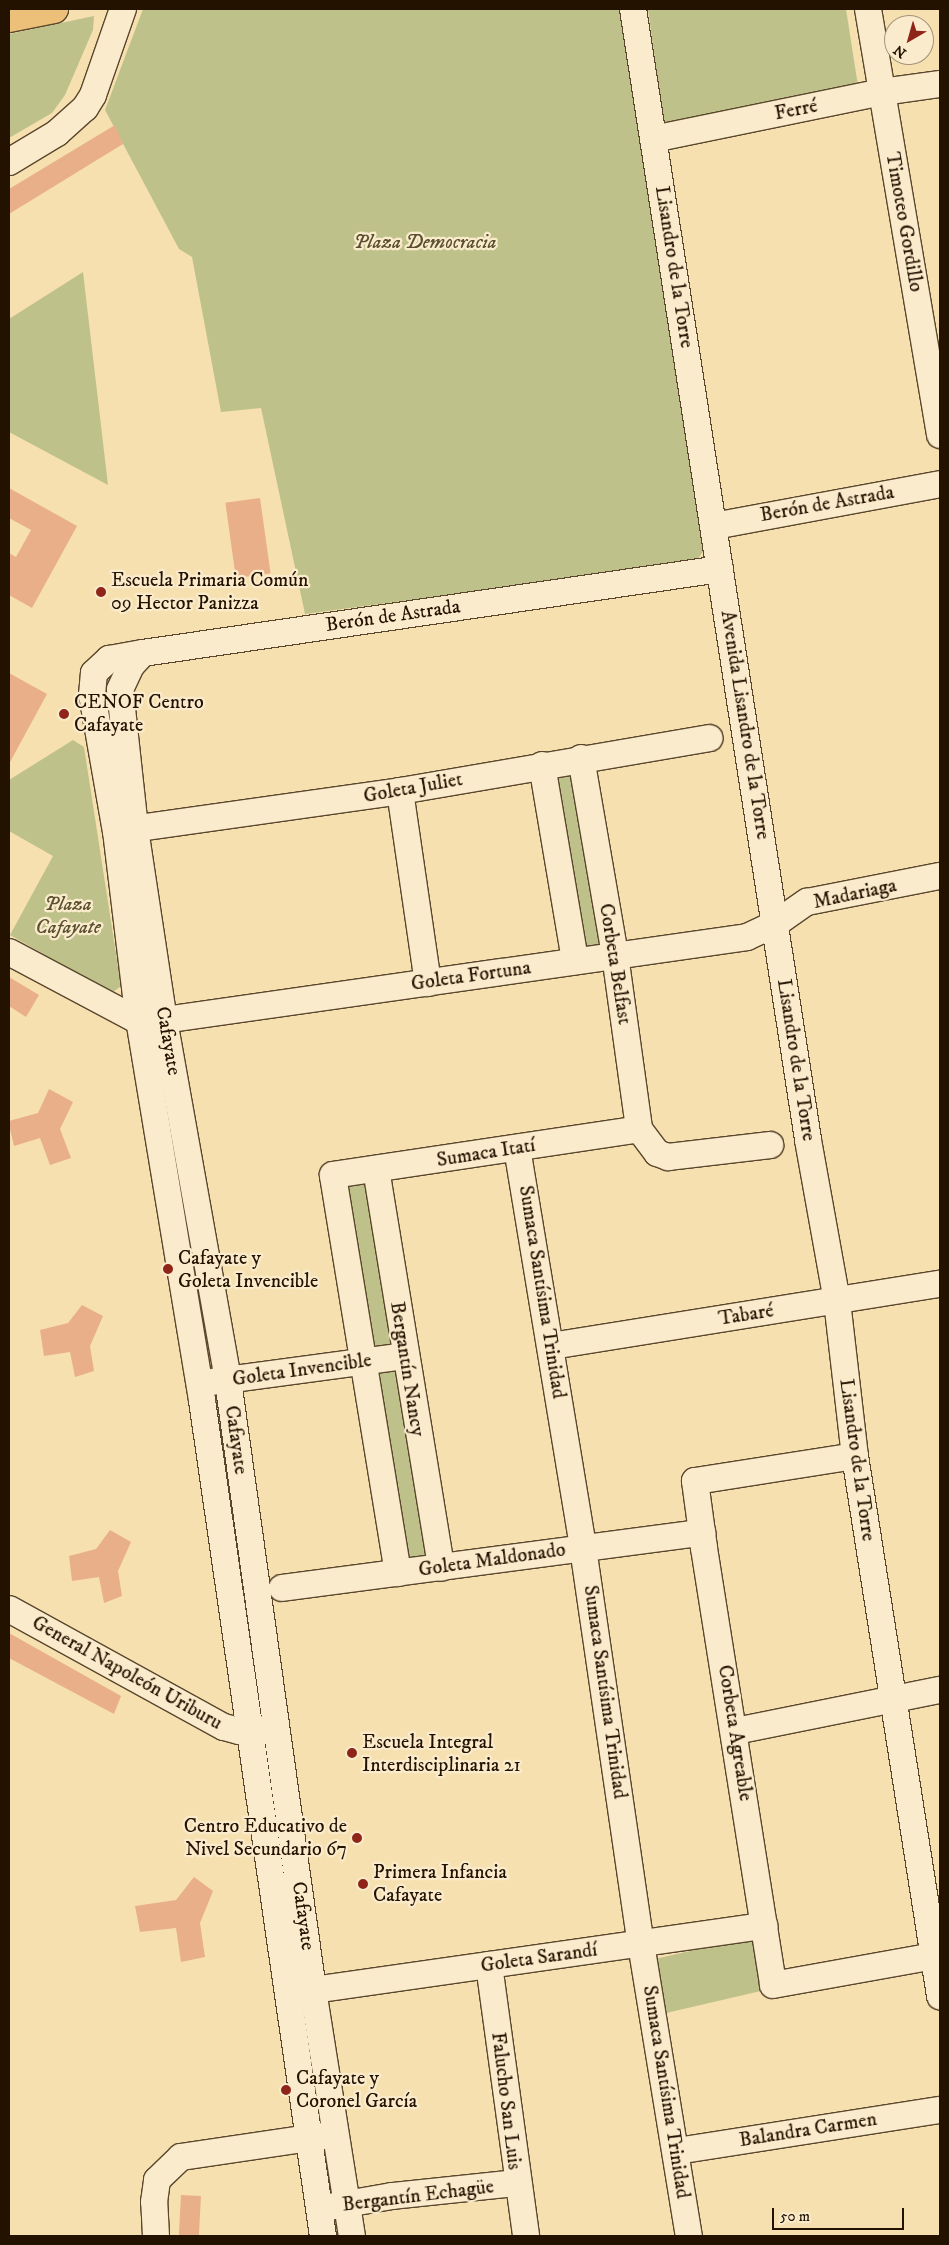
<!DOCTYPE html>
<meta charset="utf-8">
<style>
body{margin:0}
#map{position:relative;width:949px;height:2245px;overflow:hidden;background:#f7e0b0;font-family:"IM FELL DW Pica",serif}
div>[style]{position:absolute}
[style*='--x']{left:calc(var(--x)*1px);top:calc(var(--y)*1px);width:calc(var(--w)*1px);rotate:calc(var(--a)*1deg)}
.green>*{inset:0;background:#bec28a;transform-origin:0 0}
.building>*{inset:0;background:#e8af88;transform-origin:0 0}
.roads{filter:drop-shadow(1px 0 #59462c) drop-shadow(-1px 0 #59462c) drop-shadow(0 1px #59462c) drop-shadow(0 -1px #59462c)}
.minor>*{height:26px;margin:-13px;padding:0 13px;transform-origin:13px;border-radius:13px;background:#faebcc}
.major>*{height:28px;margin:-14px;padding:0 14px;transform-origin:14px;border-radius:14px;background:#ecc078}
.dots>*{width:14px;height:14px;translate:-50% -50%;box-sizing:border-box;border:2px solid #faebcc;border-radius:50%}
span{translate:-50% -50%;white-space:nowrap;text-align:center;line-height:1.15;-webkit-text-stroke:4.5px #faebcc;paint-order:stroke}
.street-label{font-size:20px;color:#241200}
.park-label{font-size:20px;color:#5a5030;font-style:italic}
.poi-label{font-size:20px;color:#241200}
.left{translate:0 -50%;text-align:left}
.right{translate:-100% -50%;text-align:right}
.frame{position:absolute;inset:0;border:10px solid #241200;pointer-events:none}
.north{position:absolute;left:884px;top:15px;width:50px;height:50px;box-sizing:border-box;background:#faebcc;border:1px solid #a4947a;border-radius:50%;rotate:218deg;font-size:14px;font-weight:700;line-height:20px;text-align:center;color:#241200}
.north::after{content:'';display:block;margin:auto;width:18px;height:22px;background:#8f2418;clip-path:polygon(50% 0,100% 100%,50% 72%,0 100%)}
.scale{position:absolute;left:772px;top:2208px;width:132px;height:22px;box-sizing:border-box;border:2px solid #241200;border-top:0;padding-left:6px;font-size:15px;line-height:18px;white-space:nowrap;color:#241200;-webkit-text-stroke:4px #faebcc;paint-order:stroke}
</style>
<div id="map">
<div class="green">
<div style="clip-path:polygon(143px 9px,625px 9px,704px 550px,696px 562px,305px 614px,261px 408px,221px 412px,192px 257px,179px 249px,105px 110px)"></div>
<div style="clip-path:polygon(648px 9px,846px 9px,858px 86px,664px 127px)"></div>
<div style="clip-path:polygon(94px 16px,93px 30px,65px 95px,52px 113px,9px 138px,9px 34px)"></div>
<div style="clip-path:polygon(83px 272px,108px 485px,9px 432px,9px 319px)"></div>
<div style="clip-path:polygon(73px 740px,84px 747px,121px 986px,112px 993px,10px 935px,53px 856px,9px 831px,9px 780px)"></div>
<div style="left:581px;top:758px;width:200px;height:40px;rotate:80deg"></div>
<div style="clip-path:polygon(369px 1178px,392px 1343px,389px 1350px,372px 1349px,347px 1190px,350px 1184px)"></div>
<div style="clip-path:polygon(387px 1369px,394px 1371px,400px 1379px,428px 1550px,425px 1558px,411px 1560px,404px 1554px,374px 1377px,379px 1371px)"></div>
<div style="left:755px;top:1936px;width:55px;height:106px;rotate:77deg"></div>
</div>
<div class="building">
<div style="clip-path:polygon(115px 125px,123px 144px,9px 214px,9px 189px)"></div>
<div style="clip-path:polygon(9px 488px,77px 526px,32px 608px,9px 595px,9px 553px,16px 557px,31px 530px,9px 518px)"></div>
<div style="left:260px;top:498px;width:76px;height:35px;rotate:82deg"></div>
<div style="clip-path:polygon(9px 673px,47px 694px,9px 764px)"></div>
<div style="clip-path:polygon(9px 977px,39px 995px,26px 1017px,9px 1006px)"></div>
<div style="clip-path:polygon(49px 1089px,73px 1102px,60px 1129px,71px 1158px,50px 1165px,40px 1138px,14px 1146px,9px 1125px,9px 1121px,38px 1113px)"></div>
<div style="clip-path:polygon(82px 1305px,103px 1316px,90px 1346px,94px 1371px,75px 1377px,70px 1352px,44px 1356px,40px 1330px,68px 1323px)"></div>
<div style="clip-path:polygon(110px 1530px,131px 1542px,118px 1571px,122px 1596px,104px 1603px,99px 1577px,72px 1581px,69px 1556px,96px 1549px)"></div>
<div style="clip-path:polygon(9px 1633px,121px 1696px,114px 1714px,9px 1658px)"></div>
<div style="clip-path:polygon(194px 1877px,213px 1891px,200px 1923px,205px 1957px,181px 1962px,176px 1928px,140px 1932px,135px 1906px,176px 1900px)"></div>
<div style="left:181px;top:2195px;width:20px;height:41px;rotate:3deg"></div>
</div>
<div class="roads">
<div class="minor">
<div style="--x:633;--y:9;--w:1144;--a:81.2"></div>
<div style="--x:808;--y:1140;--w:164;--a:79.8"></div>
<div style="--x:837;--y:1301;--w:156;--a:83.4"></div>
<div style="--x:855;--y:1456;--w:547;--a:81.05"></div>
<div style="--x:868;--y:9;--w:432;--a:80.4"></div>
<div style="--x:653;--y:139;--w:234;--a:-11.6"></div>
<div style="--x:882;--y:92;--w:59;--a:-7.9"></div>
<div style="--x:9;--y:162;--w:56;--a:-31.1"></div>
<div style="--x:57;--y:133;--w:38;--a:-42"></div>
<div style="--x:85;--y:108;--w:15;--a:-58"></div>
<div style="--x:93;--y:95;--w:91;--a:-70.8"></div>
<div style="--x:714;--y:526;--w:230;--a:-10.5"></div>
<div style="--x:143;--y:653;--w:18;--a:133"></div>
<div style="--x:131;--y:666;--w:26;--a:115"></div>
<div style="--x:120;--y:690;--w:140;--a:83.8"></div>
<div style="--x:135;--y:829;--w:193;--a:81.4"></div>
<div style="--x:164;--y:1020;--w:367;--a:79.9"></div>
<div style="--x:228;--y:1381;--w:615;--a:82.05"></div>
<div style="--x:313;--y:1990;--w:249;--a:81"></div>
<div style="--x:581;--y:758;--w:200;--a:80.2"></div>
<div style="--x:615;--y:955;--w:176;--a:82.1"></div>
<div style="--x:639;--y:1129;--w:30;--a:53"></div>
<div style="--x:657;--y:1153;--w:12;--a:20"></div>
<div style="--x:668;--y:1157;--w:103;--a:-6.7"></div>
<div style="--x:542;--y:765;--w:199;--a:80.4"></div>
<div style="--x:400;--y:791;--w:194;--a:81.7"></div>
<div style="--x:117;--y:831;--w:286;--a:-8"></div>
<div style="--x:400;--y:791;--w:314;--a:-9.7"></div>
<div style="--x:9;--y:952;--w:147;--a:28"></div>
<div style="--x:139;--y:1021;--w:25;--a:-2"></div>
<div style="--x:164;--y:1020;--w:589;--a:-8.1"></div>
<div style="--x:747;--y:937;--w:31;--a:-25"></div>
<div style="--x:775;--y:924;--w:39;--a:-35"></div>
<div style="--x:807;--y:902;--w:136;--a:-11.1"></div>
<div style="--x:517;--y:1148;--w:405;--a:80.6"></div>
<div style="--x:583;--y:1548;--w:400;--a:81.7"></div>
<div style="--x:641;--y:1944;--w:296;--a:80.7"></div>
<div style="--x:376;--y:1169;--w:404;--a:80.7"></div>
<div style="--x:551;--y:1346;--w:394;--a:-9.1"></div>
<div style="--x:212;--y:1382;--w:194;--a:-7.7"></div>
<div style="--x:855;--y:1456;--w:162;--a:171.1"></div>
<div style="--x:695;--y:1481;--w:68;--a:82.3"></div>
<div style="--x:704;--y:1548;--w:442;--a:81"></div>
<div style="--x:773;--y:1985;--w:164;--a:-10.2"></div>
<div style="--x:398;--y:1573;--w:403;--a:-99.3"></div>
<div style="--x:333;--y:1175;--w:309;--a:-8.5"></div>
<div style="--x:282;--y:1588;--w:424;--a:-7.5"></div>
<div style="--x:9;--y:1609;--w:245;--a:28.8"></div>
<div style="--x:224;--y:1727;--w:16;--a:15"></div>
<div style="--x:239;--y:1731;--w:28;--a:-4"></div>
<div style="--x:736;--y:1731;--w:208;--a:-11.4"></div>
<div style="--x:489;--y:1965;--w:274;--a:82.2"></div>
<div style="--x:313;--y:1990;--w:456;--a:-8.1"></div>
<div style="--x:677;--y:2151;--w:266;--a:-8.9"></div>
<div style="--x:329;--y:2207;--w:64;--a:-9.9"></div>
<div style="--x:392;--y:2196;--w:125;--a:-6"></div>
<div style="--x:156;--y:2236;--w:34;--a:-93"></div>
<div style="--x:154;--y:2202;--w:22;--a:-82"></div>
<div style="--x:157;--y:2180;--w:33;--a:-44"></div>
<div style="--x:181;--y:2157;--w:145;--a:-8.4"></div>
<div style="--x:323;--y:2236;--w:845;--a:-98.24"></div>
<div style="--x:202;--y:1400;--w:384;--a:-99.4"></div>
<div style="--x:139;--y:1021;--w:190;--a:-96.9"></div>
<div style="--x:116;--y:832;--w:139;--a:-99.9"></div>
<div style="--x:92;--y:695;--w:22;--a:-85"></div>
<div style="--x:94;--y:673;--w:21;--a:-43"></div>
<div style="--x:109;--y:659;--w:35;--a:-10"></div>
<div style="--x:143;--y:653;--w:583;--a:-8.28"></div>
</div>
<div class="major">
<div style="--x:9;--y:18;--w:46;--a:-11.3"></div>
</div>
</div>
<div class="dots">
<div style="left:101px;top:592px;background:#8f2418"></div>
<div style="left:64px;top:714px;background:#8f2418"></div>
<div style="left:168px;top:1269px;background:#8f2418"></div>
<div style="left:352px;top:1753px;background:#8f2418"></div>
<div style="left:357px;top:1838px;background:#8f2418"></div>
<div style="left:363px;top:1884px;background:#8f2418"></div>
<div style="left:286px;top:2090px;background:#8f2418"></div>
</div>
<div class="street-label">
<span style="left:796px;top:110px;rotate:-11deg">Ferré</span>
<span style="left:904px;top:222px;rotate:80deg">Timoteo Gordillo</span>
<span style="left:674px;top:267px;rotate:81deg">Lisandro de la Torre</span>
<span style="left:827px;top:504px;rotate:-10deg">Berón de Astrada</span>
<span style="left:393px;top:616px;rotate:-8deg">Berón de Astrada</span>
<span style="left:745px;top:725px;rotate:81deg">Avenida Lisandro de la Torre</span>
<span style="left:413px;top:788px;rotate:-10deg">Goleta Juliet</span>
<span style="left:855px;top:894px;rotate:-12deg">Madariaga</span>
<span style="left:615px;top:964px;rotate:81deg">Corbeta Belfast</span>
<span style="left:471px;top:976px;rotate:-8deg">Goleta Fortuna</span>
<span style="left:168px;top:1041px;rotate:80deg">Cafayate</span>
<span style="left:796px;top:1060px;rotate:81deg">Lisandro de la Torre</span>
<span style="left:486px;top:1153px;rotate:-9deg">Sumaca Itatí</span>
<span style="left:542px;top:1292px;rotate:81deg">Sumaca Santísima Trinidad</span>
<span style="left:746px;top:1315px;rotate:-9deg">Tabaré</span>
<span style="left:407px;top:1369px;rotate:81deg">Bergantín Nancy</span>
<span style="left:302px;top:1370px;rotate:-8deg">Goleta Invencible</span>
<span style="left:236px;top:1440px;rotate:82deg">Cafayate</span>
<span style="left:857px;top:1460px;rotate:82deg">Lisandro de la Torre</span>
<span style="left:492px;top:1560px;rotate:-8deg">Goleta Maldonado</span>
<span style="left:127px;top:1673px;rotate:29deg">General Napoleón Uriburu</span>
<span style="left:605px;top:1692px;rotate:82deg">Sumaca Santísima Trinidad</span>
<span style="left:735px;top:1733px;rotate:81deg">Corbeta Agreable</span>
<span style="left:303px;top:1916px;rotate:82deg">Cafayate</span>
<span style="left:539px;top:1958px;rotate:-8deg">Goleta Sarandí</span>
<span style="left:666px;top:2092px;rotate:81deg">Sumaca Santísima Trinidad</span>
<span style="left:506px;top:2101px;rotate:83deg">Falucho San Luis</span>
<span style="left:808px;top:2130px;rotate:-9deg">Balandra Carmen</span>
<span style="left:418px;top:2196px;rotate:-7deg">Bergantín Echagüe</span>
</div>
<div class="park-label">
<span style="left:425px;top:242px">Plaza Democracia</span>
<span style="left:68px;top:916px">Plaza<br>Cafayate</span>
</div>
<div class="poi-label">
<span class="left" style="left:111px;top:592px">Escuela Primaria Común<br>09 Hector Panizza</span>
<span class="left" style="left:74px;top:714px">CENOF Centro<br>Cafayate</span>
<span class="left" style="left:178px;top:1270px">Cafayate y<br>Goleta Invencible</span>
<span class="left" style="left:362px;top:1754px">Escuela Integral<br>Interdisciplinaria 21</span>
<span class="right" style="left:347px;top:1838px">Centro Educativo de<br>Nivel Secundario 67</span>
<span class="left" style="left:373px;top:1884px">Primera Infancia<br>Cafayate</span>
<span class="left" style="left:296px;top:2090px">Cafayate y<br>Coronel García</span>
</div>
<div class="frame"></div>
<div class="north">N</div>
<div class="scale">50 m</div>
</div>
